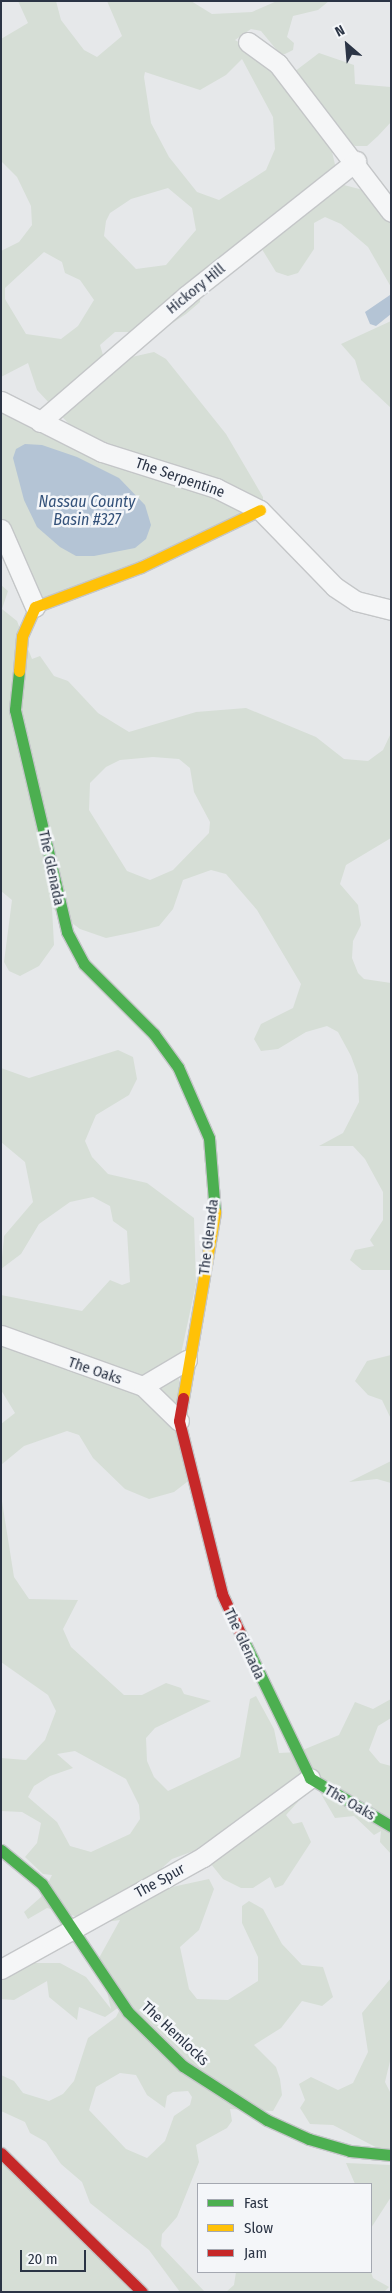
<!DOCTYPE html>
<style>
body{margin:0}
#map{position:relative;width:392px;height:2293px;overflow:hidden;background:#e6e8ea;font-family:"Fira Sans Condensed",sans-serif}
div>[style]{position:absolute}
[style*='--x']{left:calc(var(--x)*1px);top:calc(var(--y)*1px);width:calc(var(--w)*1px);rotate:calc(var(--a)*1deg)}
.green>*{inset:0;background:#d6ded6}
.water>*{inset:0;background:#b4c4d5}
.roads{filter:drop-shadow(1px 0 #c4c6c8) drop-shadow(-1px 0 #c4c6c8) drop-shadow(0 1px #c4c6c8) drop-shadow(0 -1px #c4c6c8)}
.street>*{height:19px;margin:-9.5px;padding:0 9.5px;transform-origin:9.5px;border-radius:9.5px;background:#f5f6f7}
.fast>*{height:11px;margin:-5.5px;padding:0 5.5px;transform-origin:5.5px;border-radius:5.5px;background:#4caf50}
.slow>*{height:11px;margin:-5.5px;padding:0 5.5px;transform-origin:5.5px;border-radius:5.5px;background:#ffc107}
.jam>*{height:11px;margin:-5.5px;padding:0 5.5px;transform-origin:5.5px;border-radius:5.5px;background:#c62828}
span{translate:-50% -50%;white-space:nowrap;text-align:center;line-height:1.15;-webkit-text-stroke:5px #f4f6f9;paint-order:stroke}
.street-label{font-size:15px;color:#2b3445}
.water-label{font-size:16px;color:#34527a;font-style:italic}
.frame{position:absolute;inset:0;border:2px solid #2b3445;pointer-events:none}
.legend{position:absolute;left:197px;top:2183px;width:175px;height:90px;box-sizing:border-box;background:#f4f6f9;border:1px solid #a4a8b1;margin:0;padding:6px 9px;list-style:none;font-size:15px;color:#2b3445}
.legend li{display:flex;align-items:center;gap:10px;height:25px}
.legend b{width:25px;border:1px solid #a4a8b1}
.north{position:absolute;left:322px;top:20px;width:50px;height:50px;-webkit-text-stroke:4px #f4f6f9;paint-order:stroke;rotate:333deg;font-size:14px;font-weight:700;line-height:20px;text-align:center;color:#2b3445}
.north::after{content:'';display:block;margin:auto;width:18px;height:22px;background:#2b3445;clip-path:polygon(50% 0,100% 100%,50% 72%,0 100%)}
.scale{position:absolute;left:20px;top:2250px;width:66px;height:22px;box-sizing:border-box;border:2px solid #2b3445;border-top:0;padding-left:6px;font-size:15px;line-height:18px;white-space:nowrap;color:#2b3445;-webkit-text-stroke:4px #f4f6f9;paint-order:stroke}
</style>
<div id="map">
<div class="green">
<div style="clip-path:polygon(evenodd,18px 1px,56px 1px,61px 20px,84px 50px,97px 57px,122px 36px,107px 1px,191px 1px,212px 14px,252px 12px,277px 1px,329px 1px,318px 10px,293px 16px,287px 37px,294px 43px,293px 50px,285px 54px,280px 54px,261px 31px,251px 29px,235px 40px,294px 72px,319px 53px,354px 65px,355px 84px,391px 87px,391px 122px,378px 136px,367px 146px,355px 146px,342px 137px,330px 143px,336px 169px,334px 188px,344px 185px,367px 191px,391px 221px,391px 287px,368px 247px,341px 224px,325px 217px,314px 223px,314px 249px,298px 273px,288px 276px,276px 272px,260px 246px,236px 252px,208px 266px,202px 275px,200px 302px,186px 314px,159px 332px,115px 332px,100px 345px,103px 355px,114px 361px,154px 352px,166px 359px,226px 434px,263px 497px,263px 508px,35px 607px,1px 529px,1px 401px,68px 423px,37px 390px,28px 363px,1px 377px,1px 251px,19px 242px,32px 225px,31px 206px,17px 177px,1px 161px,1px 39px,28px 23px,18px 1px,242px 59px,273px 117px,275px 149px,266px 170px,219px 200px,197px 192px,169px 157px,151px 123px,144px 77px,145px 72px,200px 90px,226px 75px,242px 59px,18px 1px,168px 188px,192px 208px,196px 230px,166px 265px,136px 269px,104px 236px,106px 221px,110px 213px,131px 199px,168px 188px,18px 1px,44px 252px,62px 262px,65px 273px,80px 280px,94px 300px,78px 326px,61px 339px,26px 334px,5px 299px,5px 288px,44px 252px)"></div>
<div style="clip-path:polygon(391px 321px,391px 408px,361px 380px,355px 360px,341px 344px)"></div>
<div style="clip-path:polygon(evenodd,1px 585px,8px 591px,2px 609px,17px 621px,32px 659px,40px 656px,54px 676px,68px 681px,98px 713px,129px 732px,196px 712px,246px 708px,316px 737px,344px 759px,368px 761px,383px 750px,391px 733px,391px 838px,346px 865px,340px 884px,358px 905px,361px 925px,353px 941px,352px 958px,358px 973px,364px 979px,391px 983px,391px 1270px,362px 1270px,350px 1260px,355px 1250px,374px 1246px,370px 1240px,383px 1220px,383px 1192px,365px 1159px,353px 1146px,319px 1146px,343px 1133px,359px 1102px,358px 1075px,351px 1056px,338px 1032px,327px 1026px,306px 1032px,278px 1049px,261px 1051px,254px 1039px,261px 1024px,293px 1008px,301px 984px,257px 910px,226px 874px,211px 870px,183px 880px,173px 909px,159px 926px,135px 932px,106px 938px,80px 929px,52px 908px,54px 945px,39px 966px,20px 976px,9px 971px,4px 962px,12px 900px,1px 891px,1px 585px,153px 757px,179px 759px,190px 768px,194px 792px,210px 822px,209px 833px,173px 870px,150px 880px,127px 871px,89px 810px,90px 783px,106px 767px,120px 760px,153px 757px)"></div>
<div style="clip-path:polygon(118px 1050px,133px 1057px,137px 1079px,129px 1095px,96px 1115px,85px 1141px,92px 1157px,108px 1174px,147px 1183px,194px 1218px,196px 1284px,178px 1368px,187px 1482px,174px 1492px,149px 1499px,125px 1489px,93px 1458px,79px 1435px,67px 1431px,24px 1446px,1px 1465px,1px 1424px,15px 1413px,1px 1390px,1px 1295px,82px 1311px,110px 1280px,122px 1285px,130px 1282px,127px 1231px,113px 1221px,110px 1206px,93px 1197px,70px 1202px,39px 1224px,21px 1254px,1px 1269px,4px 1236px,33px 1202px,25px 1162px,1px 1142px,1px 1068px,29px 1078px)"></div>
<div style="clip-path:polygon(391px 1355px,391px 1419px,382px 1400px,368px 1395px,355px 1381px,367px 1361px)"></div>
<div style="clip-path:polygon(391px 1461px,391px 1483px,377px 1479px,349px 1482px)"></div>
<div style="clip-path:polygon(evenodd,1px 1495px,14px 1577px,29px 1599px,78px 1600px,63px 1629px,71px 1647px,124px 1695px,142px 1695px,166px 1683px,181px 1688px,184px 1694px,211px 1701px,155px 1728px,146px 1738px,147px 1761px,154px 1777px,168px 1791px,240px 1757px,250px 1699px,256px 1696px,274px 1729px,279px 1753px,298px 1752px,339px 1735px,355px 1702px,373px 1709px,391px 1699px,391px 1718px,378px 1726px,369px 1750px,380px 1763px,391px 1766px,391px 1854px,380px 1842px,381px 1831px,374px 1835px,354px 1816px,335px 1818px,310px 1775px,306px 1793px,286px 1815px,293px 1824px,302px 1822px,311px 1842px,283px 1885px,275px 1888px,270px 1877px,253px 1888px,241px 1888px,223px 1879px,199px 1849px,172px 1859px,162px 1868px,162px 1879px,172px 1887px,209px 1879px,214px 1889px,199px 1930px,180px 1947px,189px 1989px,197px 1999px,228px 2000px,258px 1981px,258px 1957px,242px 1923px,242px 1906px,249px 1901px,263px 1909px,282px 1944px,302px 1965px,323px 1967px,333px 1997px,322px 2006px,302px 2001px,281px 2028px,254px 2045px,276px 2067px,280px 2079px,282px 2095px,273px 2111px,230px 2109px,232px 2121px,227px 2128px,196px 2145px,199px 2162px,177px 2217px,162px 2234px,161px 2246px,205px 2292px,180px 2292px,149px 2250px,90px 2203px,82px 2182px,61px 2164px,46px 2142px,30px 2133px,25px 2122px,1px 2111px,1px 2075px,14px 2081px,23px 2093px,49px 2101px,63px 2094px,74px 2081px,88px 2038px,116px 2017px,122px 2005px,105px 2017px,79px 2007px,77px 2020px,49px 1997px,47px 1981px,14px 2000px,1px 1999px,1px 1972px,25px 1963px,60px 1963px,86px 1977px,111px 2009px,99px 1958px,120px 1920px,98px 1923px,47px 1908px,28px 1919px,24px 1912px,41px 1897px,52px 1875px,43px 1874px,25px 1857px,37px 1843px,41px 1823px,22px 1812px,1px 1811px,1px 1758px,26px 1760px,45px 1740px,56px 1711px,48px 1695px,1px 1662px,1px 1495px,75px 1751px,126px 1779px,139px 1805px,140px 1819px,130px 1834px,91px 1852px,70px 1846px,57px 1822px,28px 1797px,34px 1786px,50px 1776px,73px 1768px,57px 1754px,75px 1751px,1px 1495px,120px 2073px,136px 2075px,147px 2095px,165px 2108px,167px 2096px,173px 2092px,188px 2091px,192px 2097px,190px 2105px,174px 2116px,165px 2141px,147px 2158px,126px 2149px,89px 2110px,96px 2087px,120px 2073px)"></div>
<div style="clip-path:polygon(391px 1978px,391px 2057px,385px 2082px,391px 2094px,391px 2155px,333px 2125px,310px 2124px,300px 2108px,305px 2100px,299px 2084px,311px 2077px,338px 2090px,353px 2083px,368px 2052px,362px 2013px)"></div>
<div style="clip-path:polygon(1px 2153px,142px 2292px,1px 2292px)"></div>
<div style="clip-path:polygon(346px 2163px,391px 2165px,391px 2197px,371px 2228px,371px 2184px,355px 2184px)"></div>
<div style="clip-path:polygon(236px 2272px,371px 2272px,373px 2278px,389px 2287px,384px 2292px,226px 2292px,234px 2285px)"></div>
</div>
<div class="water">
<div style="clip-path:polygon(390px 295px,391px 314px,376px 326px,370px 324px,365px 312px)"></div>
<div style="clip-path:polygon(25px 444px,42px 445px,77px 457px,119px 478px,145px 505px,151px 525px,146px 539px,135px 548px,94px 556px,76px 556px,60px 547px,37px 527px,24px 500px,13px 458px,16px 449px)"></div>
</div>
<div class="roads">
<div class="street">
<div style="--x:248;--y:42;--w:37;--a:36"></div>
<div style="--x:278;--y:64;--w:186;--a:52.6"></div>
<div style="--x:1;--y:401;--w:113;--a:26.8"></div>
<div style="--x:102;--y:452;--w:120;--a:17.5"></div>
<div style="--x:216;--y:488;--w:49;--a:26.6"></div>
<div style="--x:260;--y:510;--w:107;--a:45.8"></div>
<div style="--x:335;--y:587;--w:25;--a:34"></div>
<div style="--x:356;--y:601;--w:36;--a:14"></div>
<div style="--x:40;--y:422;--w:194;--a:-40.8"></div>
<div style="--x:187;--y:295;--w:216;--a:-38.4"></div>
<div style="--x:1;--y:529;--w:85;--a:66.4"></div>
<div style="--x:1;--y:1335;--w:151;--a:19.8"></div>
<div style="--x:143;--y:1386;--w:50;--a:44.2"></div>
<div style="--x:143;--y:1386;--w:51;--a:-30.6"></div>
<div style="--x:1;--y:1969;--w:231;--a:-29"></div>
<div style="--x:203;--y:1857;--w:133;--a:-36.4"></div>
</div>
<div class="fast">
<div style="--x:19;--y:671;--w:39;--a:96"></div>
<div style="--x:15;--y:710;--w:228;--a:76.8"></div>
<div style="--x:67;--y:932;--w:36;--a:62"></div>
<div style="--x:84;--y:964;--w:99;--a:45"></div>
<div style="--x:154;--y:1034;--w:41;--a:54"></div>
<div style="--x:178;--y:1067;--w:77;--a:66.4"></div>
<div style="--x:209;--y:1138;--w:74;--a:85.4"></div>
<div style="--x:240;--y:1633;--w:161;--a:64.2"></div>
<div style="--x:310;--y:1778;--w:94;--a:30.7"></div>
<div style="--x:1;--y:1850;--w:53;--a:39.7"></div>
<div style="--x:42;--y:1884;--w:154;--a:56.1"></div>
<div style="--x:128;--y:2012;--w:77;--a:44.5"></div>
<div style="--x:183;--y:2066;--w:100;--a:32.7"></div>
<div style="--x:267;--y:2120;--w:46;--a:24.3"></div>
<div style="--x:309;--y:2139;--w:43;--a:16.3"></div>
<div style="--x:350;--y:2151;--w:41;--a:5.6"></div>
</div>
<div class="slow">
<div style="--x:19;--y:671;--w:35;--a:-85"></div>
<div style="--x:22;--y:636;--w:32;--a:-66"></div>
<div style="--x:35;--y:607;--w:113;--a:-20.7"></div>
<div style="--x:141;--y:567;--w:132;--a:-25.6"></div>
<div style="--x:183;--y:1398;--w:189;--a:-80.2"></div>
</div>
<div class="jam">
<div style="--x:183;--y:1398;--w:23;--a:100"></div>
<div style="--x:179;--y:1421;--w:178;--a:76"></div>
<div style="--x:222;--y:1594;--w:43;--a:65.2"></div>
<div style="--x:1;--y:2153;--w:198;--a:44.6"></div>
</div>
</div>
<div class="street-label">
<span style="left:196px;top:289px;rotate:-39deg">Hickory Hill</span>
<span style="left:180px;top:478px;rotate:19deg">The Serpentine</span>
<span style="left:51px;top:868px;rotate:78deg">The Glenada</span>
<span style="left:209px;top:1237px;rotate:-83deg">The Glenada</span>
<span style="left:95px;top:1371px;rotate:19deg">The Oaks</span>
<span style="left:244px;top:1644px;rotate:65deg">The Glenada</span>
<span style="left:350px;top:1803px;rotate:30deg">The Oaks</span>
<span style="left:160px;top:1881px;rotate:-29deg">The Spur</span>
<span style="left:175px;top:2034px;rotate:43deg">The Hemlocks</span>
</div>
<div class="water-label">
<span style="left:87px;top:511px">Nassau County<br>Basin #327</span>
</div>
<div class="frame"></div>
<ul class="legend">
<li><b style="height:6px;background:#4caf50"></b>Fast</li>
<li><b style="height:6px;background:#ffc107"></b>Slow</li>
<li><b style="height:6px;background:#c62828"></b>Jam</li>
</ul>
<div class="north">N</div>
<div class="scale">20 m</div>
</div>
